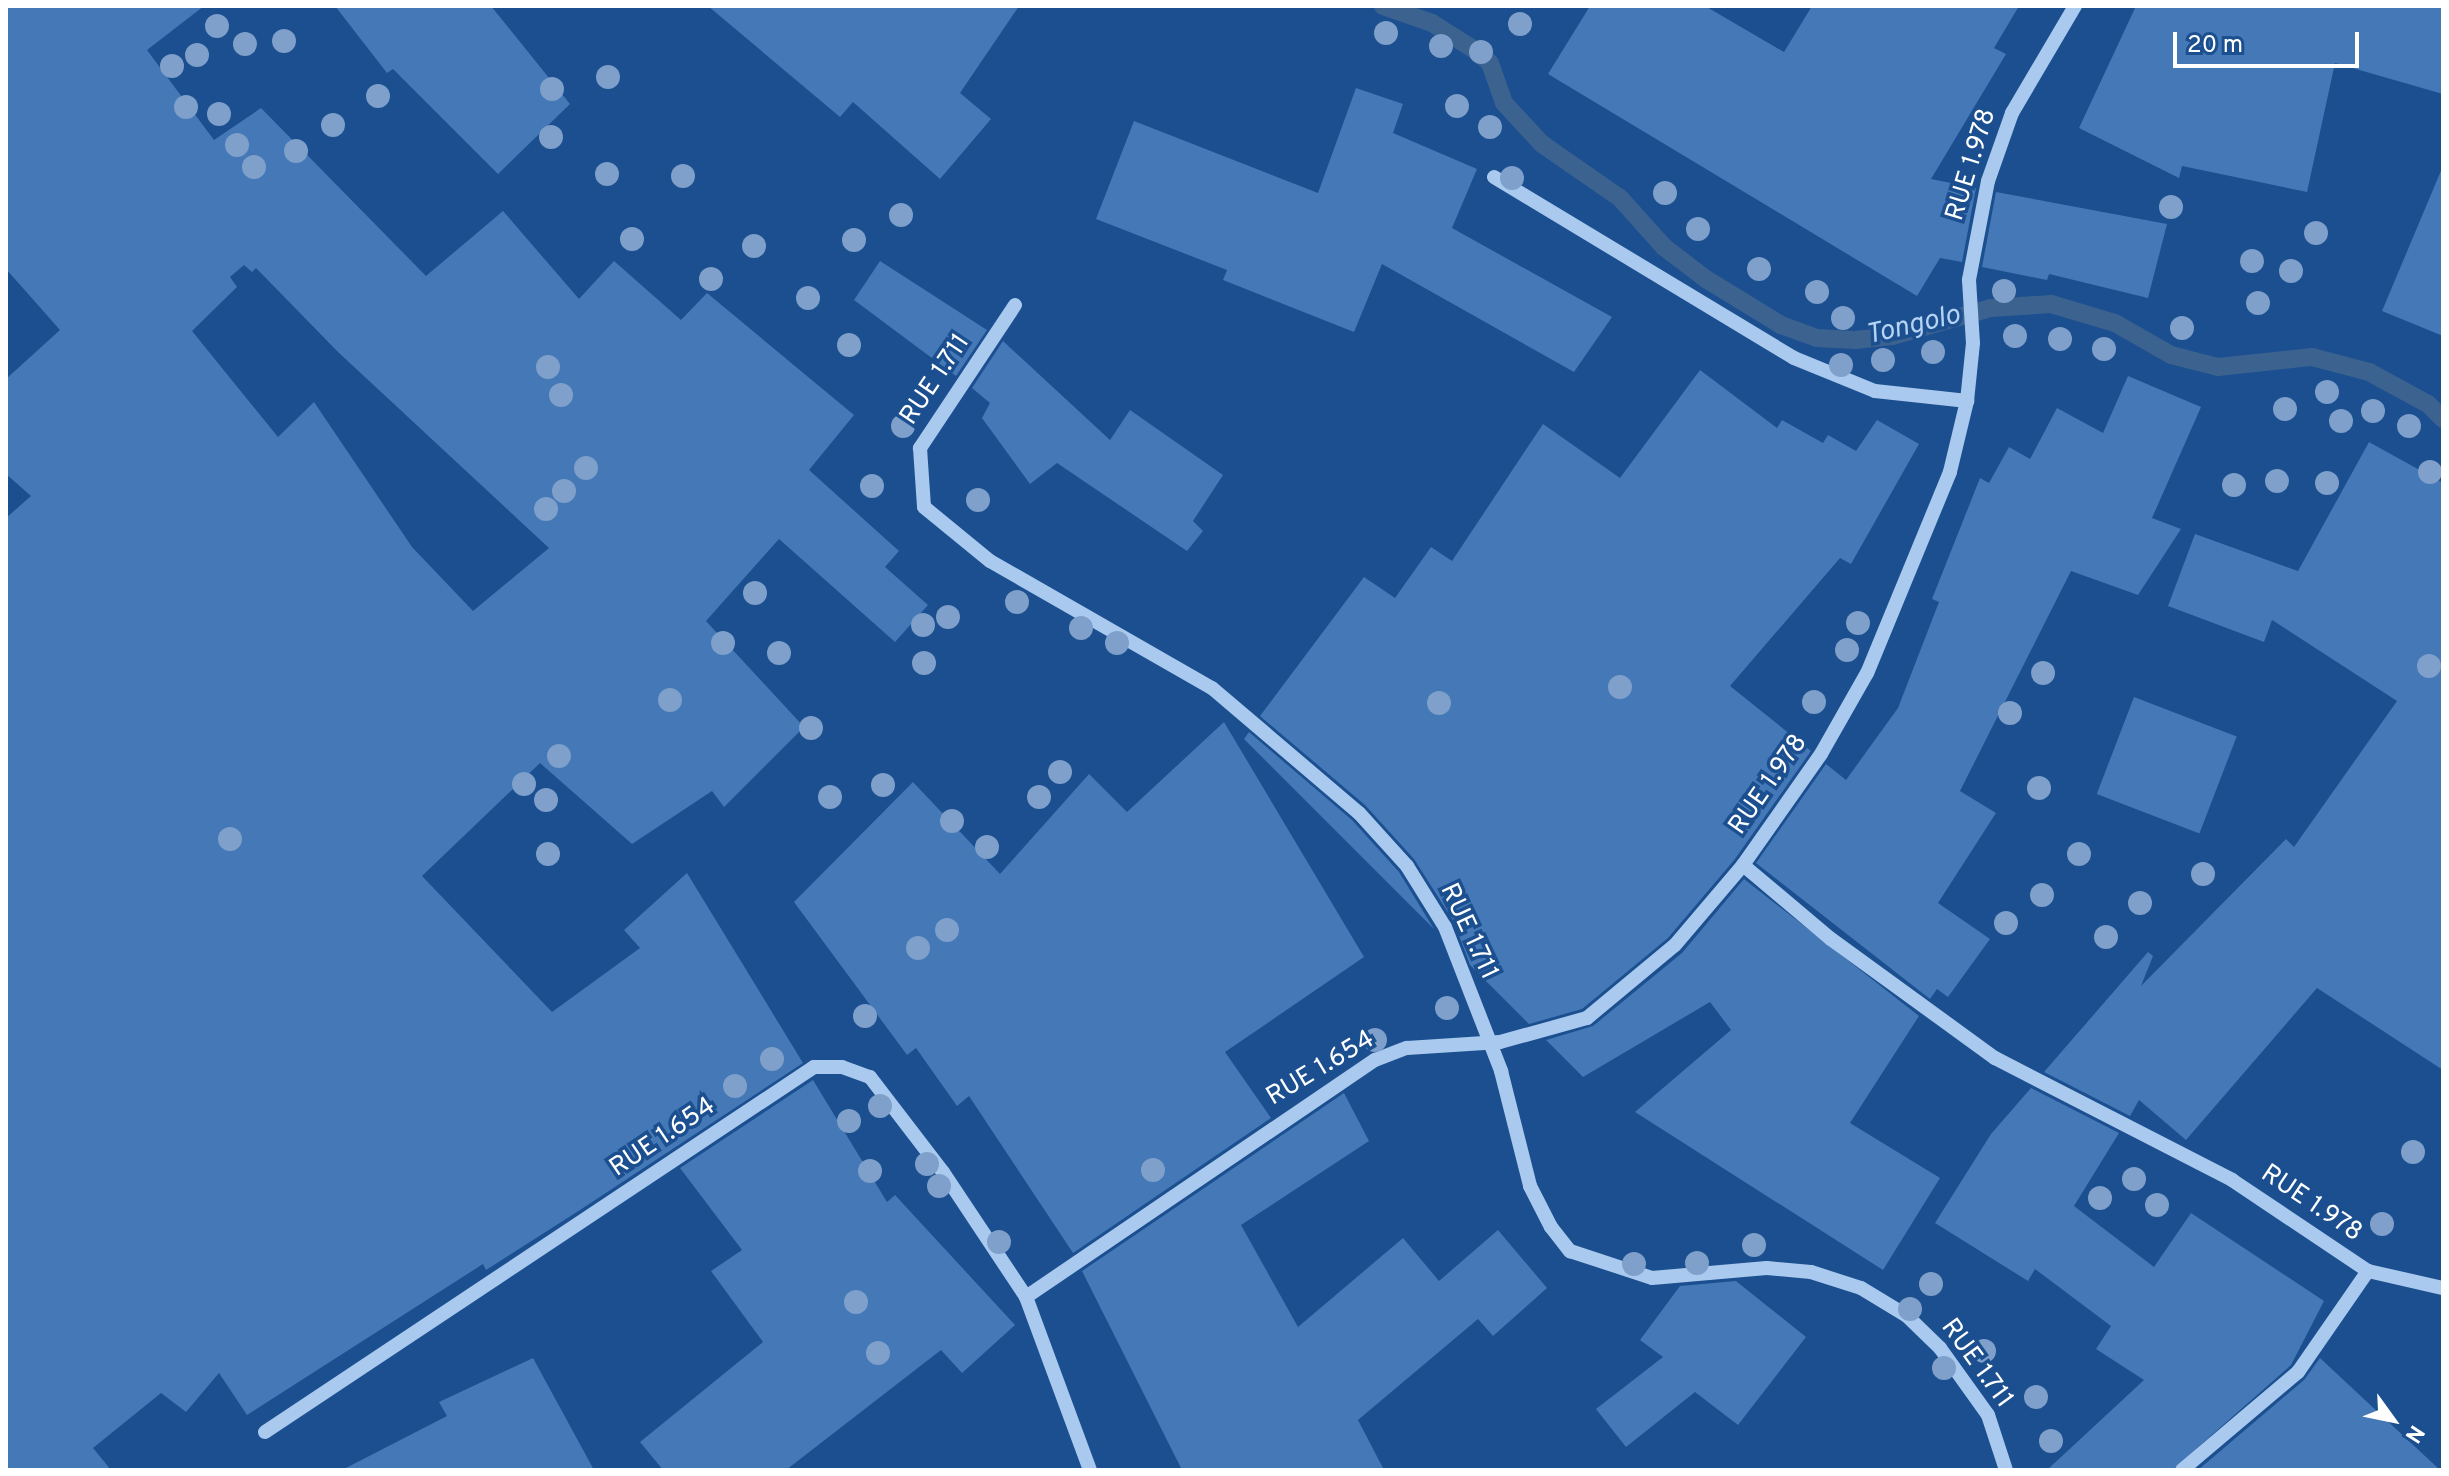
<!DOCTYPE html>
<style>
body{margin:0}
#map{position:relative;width:2449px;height:1476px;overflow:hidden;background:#1b4f8f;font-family:Overpass,sans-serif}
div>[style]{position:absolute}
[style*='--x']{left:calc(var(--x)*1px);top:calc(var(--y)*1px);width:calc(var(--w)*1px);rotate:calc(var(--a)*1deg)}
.stream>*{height:18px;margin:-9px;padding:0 9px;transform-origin:9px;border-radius:9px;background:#3c6290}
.building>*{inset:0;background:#4478b7;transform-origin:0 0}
.minor>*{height:14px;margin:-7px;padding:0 7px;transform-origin:7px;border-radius:7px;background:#a9c9ee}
.trees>*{width:24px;height:24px;margin:-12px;border-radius:50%;background:#7ea0ca}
span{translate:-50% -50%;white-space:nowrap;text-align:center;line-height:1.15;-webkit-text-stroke:7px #1b4f8f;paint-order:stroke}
.street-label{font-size:26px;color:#fff}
.water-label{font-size:28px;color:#b5d3f5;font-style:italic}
.frame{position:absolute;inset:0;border:8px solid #fff;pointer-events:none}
.north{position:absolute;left:2353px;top:1380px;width:80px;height:80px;-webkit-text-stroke:6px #1b4f8f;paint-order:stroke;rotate:123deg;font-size:22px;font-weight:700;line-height:32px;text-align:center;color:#fff}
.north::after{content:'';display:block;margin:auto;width:28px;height:36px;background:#fff;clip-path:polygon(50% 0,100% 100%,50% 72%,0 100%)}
.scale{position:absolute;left:2173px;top:32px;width:186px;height:36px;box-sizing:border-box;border:4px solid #fff;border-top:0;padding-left:10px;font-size:24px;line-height:28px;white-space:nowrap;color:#fff;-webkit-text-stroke:6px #1b4f8f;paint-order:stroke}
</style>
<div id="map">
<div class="stream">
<div style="--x:1383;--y:6;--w:52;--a:19.1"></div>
<div style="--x:1432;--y:23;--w:54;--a:32.2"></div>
<div style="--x:1478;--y:52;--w:16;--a:43"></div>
<div style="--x:1490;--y:63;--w:42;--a:70.7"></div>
<div style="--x:1504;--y:103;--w:56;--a:47.2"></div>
<div style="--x:1542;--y:144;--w:95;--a:34.7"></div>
<div style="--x:1620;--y:198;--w:66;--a:48.1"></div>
<div style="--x:1664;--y:247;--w:53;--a:37.3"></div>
<div style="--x:1706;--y:279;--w:88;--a:31.5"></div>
<div style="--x:1781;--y:325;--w:37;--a:20"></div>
<div style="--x:1816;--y:338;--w:39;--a:3"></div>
<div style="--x:1855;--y:340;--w:37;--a:-6"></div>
<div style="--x:1892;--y:336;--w:103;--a:-15.8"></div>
<div style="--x:1991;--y:308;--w:60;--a:-3.8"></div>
<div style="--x:2051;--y:304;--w:67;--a:16.5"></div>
<div style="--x:2115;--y:323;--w:64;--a:29.7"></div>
<div style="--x:2171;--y:355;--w:49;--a:14.3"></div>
<div style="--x:2218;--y:367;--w:95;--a:-6.1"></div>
<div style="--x:2312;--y:357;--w:59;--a:14.7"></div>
<div style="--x:2369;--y:372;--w:67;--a:28.5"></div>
<div style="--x:2428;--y:404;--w:21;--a:45"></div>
</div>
<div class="building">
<div style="clip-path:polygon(evenodd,6px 6px,204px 6px,147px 50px,214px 140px,261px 108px,426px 276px,503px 211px,579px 299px,614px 261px,681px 320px,707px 293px,854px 415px,809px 470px,899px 551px,885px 567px,928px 605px,895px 642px,779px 539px,706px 621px,804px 727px,724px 807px,712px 791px,632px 844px,540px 763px,422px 876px,552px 1012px,640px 948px,624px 930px,687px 873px,803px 1063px,580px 1210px,486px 1270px,483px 1264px,247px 1415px,219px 1373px,186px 1412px,161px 1393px,93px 1448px,111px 1470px,6px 1470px,6px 518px,31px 496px,6px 474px,6px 379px,60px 330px,6px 269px,6px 6px,244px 265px,252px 272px,256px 268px,338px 352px,549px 548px,473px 611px,412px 547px,314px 402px,278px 437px,192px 331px,237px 287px,230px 277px,244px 265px)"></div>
<div style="clip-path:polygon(335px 6px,491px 6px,570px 104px,498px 174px,393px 69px,387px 73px)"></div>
<div style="clip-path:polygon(708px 6px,1019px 6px,960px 93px,991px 119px,940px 179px,853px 102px,840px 117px)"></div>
<div style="clip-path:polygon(1590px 6px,1705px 6px,1784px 52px,1812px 6px,2019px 6px,1994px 48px,2006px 54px,1931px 179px,1976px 188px,1962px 262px,1940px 258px,1917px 296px,1548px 74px)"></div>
<div style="clip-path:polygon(2136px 6px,2443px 6px,2443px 94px,2335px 63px,2307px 192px,2182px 166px,2179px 178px,2079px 128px)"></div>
<div style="clip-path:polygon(1356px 88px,1403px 104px,1393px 133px,1477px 169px,1452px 228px,1612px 317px,1574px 372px,1382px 264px,1354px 332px,1223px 280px,1227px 270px,1096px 219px,1134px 121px,1318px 193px)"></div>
<div style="clip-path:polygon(2443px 166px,2443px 336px,2382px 311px)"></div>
<div style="clip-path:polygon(1996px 192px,2167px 224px,2148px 298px,2049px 274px,2047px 280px,1982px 267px)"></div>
<div style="clip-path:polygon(880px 261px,987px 330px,956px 376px,854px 300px)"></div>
<div style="clip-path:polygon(1003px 341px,1110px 440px,1130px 410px,1223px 475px,1193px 521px,1203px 531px,1187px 551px,1057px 463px,1030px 484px,982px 418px,990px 403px,972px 388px)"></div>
<div style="clip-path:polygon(1700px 370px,1777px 428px,1782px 420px,1823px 443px,1828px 435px,1856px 451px,1877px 420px,1919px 444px,1851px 564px,1840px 558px,1730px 686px,1811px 751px,1735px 859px,1668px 938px,1582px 1009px,1529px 1024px,1470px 965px,1454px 922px,1414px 859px,1365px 805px,1260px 716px,1364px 577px,1395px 598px,1431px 547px,1452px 561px,1543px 424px,1620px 478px)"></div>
<div style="clip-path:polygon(2128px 376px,2201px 407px,2152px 518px,2181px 529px,2138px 595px,2071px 571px,1960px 791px,1996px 813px,1938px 903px,1990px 939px,1948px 997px,1937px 989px,1930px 999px,1756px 863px,1826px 764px,1846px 780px,1898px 708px,1939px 602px,1932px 599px,1980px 478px,1989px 483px,2009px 447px,2030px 459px,2057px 408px,2103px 433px)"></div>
<div style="clip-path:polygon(2369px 442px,2443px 483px,2443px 1070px,2317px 988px,2186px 1140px,2139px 1100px,2130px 1116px,2044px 1072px,2148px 952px,2153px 956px,2141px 986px,2286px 839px,2294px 847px,2397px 701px,2272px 620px,2264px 642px,2168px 606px,2195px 534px,2298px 571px)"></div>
<div style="left:2134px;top:697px;width:110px;height:104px;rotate:21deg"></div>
<div style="clip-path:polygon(1224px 722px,1364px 957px,1225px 1052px,1271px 1118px,1073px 1253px,969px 1096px,957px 1106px,916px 1048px,907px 1055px,794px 902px,913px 782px,1000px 874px,1089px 774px,1127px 812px)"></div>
<div style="clip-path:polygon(1249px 732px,1352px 820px,1399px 872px,1434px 929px,1244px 739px)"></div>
<div style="clip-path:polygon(1744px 879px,1919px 1016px,1850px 1123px,1940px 1178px,1883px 1270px,1635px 1112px,1731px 1030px,1710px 1002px,1583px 1077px,1546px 1040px,1593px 1026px,1682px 953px)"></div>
<div style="clip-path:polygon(813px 1080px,887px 1202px,895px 1195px,1015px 1325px,962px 1373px,941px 1350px,786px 1470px,663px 1470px,640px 1442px,763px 1342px,711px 1271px,742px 1250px,680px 1168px)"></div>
<div style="clip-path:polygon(2031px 1088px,2119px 1133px,2074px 1206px,2154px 1267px,2191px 1213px,2324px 1301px,2291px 1365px,2172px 1470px,2047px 1470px,2144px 1380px,2096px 1349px,2111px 1326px,2035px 1269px,2028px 1281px,1935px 1223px,1991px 1134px)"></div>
<div style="clip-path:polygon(1344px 1093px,1369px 1141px,1241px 1225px,1298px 1327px,1403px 1238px,1439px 1281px,1498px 1230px,1547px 1288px,1493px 1336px,1478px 1319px,1358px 1420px,1384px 1470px,1182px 1470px,1082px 1271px)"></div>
<div style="clip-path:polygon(1736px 1281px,1806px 1337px,1738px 1425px,1695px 1392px,1626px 1447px,1596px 1409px,1663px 1357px,1640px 1340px,1680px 1286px)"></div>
<div style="clip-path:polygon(533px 1358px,594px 1470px,342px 1470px,447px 1416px,439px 1402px)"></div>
<div style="clip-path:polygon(2320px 1358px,2440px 1470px,2198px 1470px,2304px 1380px)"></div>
</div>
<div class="minor">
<div style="--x:2075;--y:6;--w:124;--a:120.5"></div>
<div style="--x:2012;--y:113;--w:72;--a:109.4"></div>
<div style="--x:1988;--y:181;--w:101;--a:100.9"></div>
<div style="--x:1969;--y:280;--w:63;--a:86.4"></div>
<div style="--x:1973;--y:343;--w:58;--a:95.9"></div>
<div style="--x:1967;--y:401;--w:73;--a:103.5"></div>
<div style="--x:1950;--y:472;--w:217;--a:112.4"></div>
<div style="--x:1867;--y:673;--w:93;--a:119.6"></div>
<div style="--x:1821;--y:754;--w:136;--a:125.1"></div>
<div style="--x:1743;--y:865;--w:115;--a:40.1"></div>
<div style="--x:1831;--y:939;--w:203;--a:36"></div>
<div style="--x:1995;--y:1058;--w:267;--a:27.2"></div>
<div style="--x:2232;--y:1180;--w:164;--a:33.8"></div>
<div style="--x:2368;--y:1271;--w:77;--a:12.8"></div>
<div style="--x:1494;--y:177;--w:350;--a:31.1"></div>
<div style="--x:1794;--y:358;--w:87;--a:22.2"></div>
<div style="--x:1875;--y:391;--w:93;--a:6.2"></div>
<div style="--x:1015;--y:305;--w:172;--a:123.6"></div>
<div style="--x:920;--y:448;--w:59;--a:86.1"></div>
<div style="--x:924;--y:507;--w:85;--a:39.3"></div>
<div style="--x:990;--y:561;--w:256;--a:29.8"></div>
<div style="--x:1212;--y:688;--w:193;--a:40.4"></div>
<div style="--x:1359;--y:813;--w:72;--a:47.8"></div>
<div style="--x:1407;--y:866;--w:72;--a:58.1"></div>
<div style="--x:1445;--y:927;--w:155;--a:68.7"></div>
<div style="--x:1501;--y:1071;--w:119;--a:75.8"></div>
<div style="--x:1530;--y:1186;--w:46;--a:62.9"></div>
<div style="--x:1551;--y:1227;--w:31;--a:52"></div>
<div style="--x:1570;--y:1251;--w:86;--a:18.2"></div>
<div style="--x:1652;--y:1278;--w:115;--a:-5"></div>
<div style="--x:1767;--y:1268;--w:44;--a:5.2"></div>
<div style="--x:1811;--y:1272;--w:52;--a:17.7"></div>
<div style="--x:1861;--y:1288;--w:54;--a:31.3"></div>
<div style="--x:1907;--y:1316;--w:46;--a:44.1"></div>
<div style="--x:1940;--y:1348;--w:82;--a:54.4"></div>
<div style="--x:1988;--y:1415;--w:58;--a:71.9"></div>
<div style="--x:1026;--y:1297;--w:422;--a:-34.2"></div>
<div style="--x:1375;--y:1060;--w:34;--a:-21"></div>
<div style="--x:1407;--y:1048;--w:93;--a:-3.7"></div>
<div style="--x:1500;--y:1042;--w:90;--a:-15.4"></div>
<div style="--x:1587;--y:1018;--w:114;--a:-39.7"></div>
<div style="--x:1675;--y:945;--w:105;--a:-49.6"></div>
<div style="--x:265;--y:1432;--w:659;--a:-33.62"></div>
<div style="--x:814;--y:1067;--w:28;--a:0"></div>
<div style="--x:842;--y:1067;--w:30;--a:20"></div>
<div style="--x:870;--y:1077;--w:120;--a:52.5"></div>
<div style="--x:943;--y:1172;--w:150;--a:56.4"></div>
<div style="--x:1026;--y:1297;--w:184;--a:69.7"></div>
<div style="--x:2182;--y:1470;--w:152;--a:-40.2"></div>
<div style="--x:2298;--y:1372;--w:123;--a:-55.3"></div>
</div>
<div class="trees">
<div style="left:1520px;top:24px"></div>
<div style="left:217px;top:26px"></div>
<div style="left:1386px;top:33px"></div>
<div style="left:284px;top:41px"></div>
<div style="left:245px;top:44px"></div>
<div style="left:1441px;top:46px"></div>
<div style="left:1481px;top:52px"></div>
<div style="left:197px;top:55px"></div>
<div style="left:172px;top:66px"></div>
<div style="left:608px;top:77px"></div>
<div style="left:552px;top:89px"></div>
<div style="left:378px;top:96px"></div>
<div style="left:1457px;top:106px"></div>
<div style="left:186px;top:107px"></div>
<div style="left:219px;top:114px"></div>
<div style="left:333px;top:125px"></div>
<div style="left:1490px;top:127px"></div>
<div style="left:551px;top:137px"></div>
<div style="left:237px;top:145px"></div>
<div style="left:296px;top:151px"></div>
<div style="left:254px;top:167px"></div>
<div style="left:607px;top:174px"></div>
<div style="left:683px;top:176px"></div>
<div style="left:1512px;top:178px"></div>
<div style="left:1665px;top:193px"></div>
<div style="left:2171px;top:207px"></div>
<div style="left:901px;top:215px"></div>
<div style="left:1698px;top:229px"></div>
<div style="left:2316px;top:233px"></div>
<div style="left:632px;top:239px"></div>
<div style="left:854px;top:240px"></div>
<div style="left:754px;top:246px"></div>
<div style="left:2252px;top:261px"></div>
<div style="left:1759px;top:269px"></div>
<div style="left:2291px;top:271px"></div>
<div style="left:711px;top:279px"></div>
<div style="left:2004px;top:291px"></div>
<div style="left:1817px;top:292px"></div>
<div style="left:808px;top:298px"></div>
<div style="left:2258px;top:303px"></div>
<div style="left:1843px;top:318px"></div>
<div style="left:2182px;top:328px"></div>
<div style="left:2015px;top:336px"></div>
<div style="left:2060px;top:339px"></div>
<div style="left:849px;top:345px"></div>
<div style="left:2104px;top:349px"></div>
<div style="left:1933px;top:352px"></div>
<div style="left:1883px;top:360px"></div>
<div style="left:1841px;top:365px"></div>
<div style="left:548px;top:367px"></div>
<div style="left:2327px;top:392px"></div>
<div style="left:561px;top:395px"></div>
<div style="left:2285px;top:409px"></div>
<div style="left:2373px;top:411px"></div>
<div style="left:2341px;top:421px"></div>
<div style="left:903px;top:426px"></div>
<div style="left:2409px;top:426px"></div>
<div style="left:586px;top:468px"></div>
<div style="left:2430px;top:472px"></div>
<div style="left:2277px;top:481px"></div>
<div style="left:2327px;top:483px"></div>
<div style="left:2234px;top:485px"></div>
<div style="left:872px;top:486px"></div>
<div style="left:564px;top:491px"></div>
<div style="left:978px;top:500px"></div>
<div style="left:546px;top:509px"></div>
<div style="left:755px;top:593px"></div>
<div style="left:1017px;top:602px"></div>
<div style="left:948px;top:617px"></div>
<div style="left:1858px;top:623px"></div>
<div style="left:923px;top:625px"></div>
<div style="left:1081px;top:628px"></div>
<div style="left:723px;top:643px"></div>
<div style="left:1117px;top:643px"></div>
<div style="left:1847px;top:650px"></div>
<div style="left:779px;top:653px"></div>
<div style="left:924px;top:663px"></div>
<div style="left:2429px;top:666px"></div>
<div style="left:2043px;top:673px"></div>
<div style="left:1620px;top:687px"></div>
<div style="left:670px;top:700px"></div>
<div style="left:1814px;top:702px"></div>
<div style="left:1439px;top:703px"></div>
<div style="left:2010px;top:713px"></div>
<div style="left:811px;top:728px"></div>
<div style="left:559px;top:756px"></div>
<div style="left:1060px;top:772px"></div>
<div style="left:524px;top:784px"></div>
<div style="left:883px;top:785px"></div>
<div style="left:2039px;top:788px"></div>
<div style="left:830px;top:797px"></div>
<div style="left:1039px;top:797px"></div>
<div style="left:546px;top:800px"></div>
<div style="left:952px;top:821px"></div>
<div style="left:230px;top:839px"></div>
<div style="left:987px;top:847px"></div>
<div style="left:548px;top:854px"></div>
<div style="left:2079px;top:854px"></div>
<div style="left:2203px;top:874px"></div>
<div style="left:2042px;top:895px"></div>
<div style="left:2140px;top:903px"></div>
<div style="left:2006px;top:923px"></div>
<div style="left:947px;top:930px"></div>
<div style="left:2106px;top:937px"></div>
<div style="left:918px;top:948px"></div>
<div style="left:1447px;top:1008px"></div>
<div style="left:865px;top:1016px"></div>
<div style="left:1375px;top:1040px"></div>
<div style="left:772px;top:1059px"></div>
<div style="left:735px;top:1086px"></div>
<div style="left:880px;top:1106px"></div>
<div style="left:849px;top:1121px"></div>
<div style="left:2413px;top:1152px"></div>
<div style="left:927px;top:1164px"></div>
<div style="left:1153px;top:1170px"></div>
<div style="left:870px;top:1171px"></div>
<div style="left:2134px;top:1179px"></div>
<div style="left:939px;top:1186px"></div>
<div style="left:2100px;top:1198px"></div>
<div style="left:2157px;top:1205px"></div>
<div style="left:2382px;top:1224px"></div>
<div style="left:999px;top:1242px"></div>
<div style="left:1754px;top:1245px"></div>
<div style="left:1697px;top:1263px"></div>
<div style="left:1634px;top:1264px"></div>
<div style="left:1931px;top:1284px"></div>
<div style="left:856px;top:1302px"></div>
<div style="left:1910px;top:1309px"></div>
<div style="left:1984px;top:1351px"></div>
<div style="left:878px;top:1353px"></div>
<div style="left:1944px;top:1368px"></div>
<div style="left:2036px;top:1397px"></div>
<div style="left:2051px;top:1441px"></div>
</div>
<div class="street-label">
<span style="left:1972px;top:165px;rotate:-73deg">RUE 1.978</span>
<span style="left:936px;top:380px;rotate:-56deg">RUE 1.711</span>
<span style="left:1769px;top:785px;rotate:-55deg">RUE 1.978</span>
<span style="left:1468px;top:932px;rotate:65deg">RUE 1.711</span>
<span style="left:1321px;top:1069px;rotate:-31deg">RUE 1.654</span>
<span style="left:663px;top:1138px;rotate:-34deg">RUE 1.654</span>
<span style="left:2311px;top:1204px;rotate:34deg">RUE 1.978</span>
<span style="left:1976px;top:1364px;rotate:54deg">RUE 1.711</span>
</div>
<div class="water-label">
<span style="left:1913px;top:326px;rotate:-13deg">Tongolo</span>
</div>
<div class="frame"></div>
<div class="north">N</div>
<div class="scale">20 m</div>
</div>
